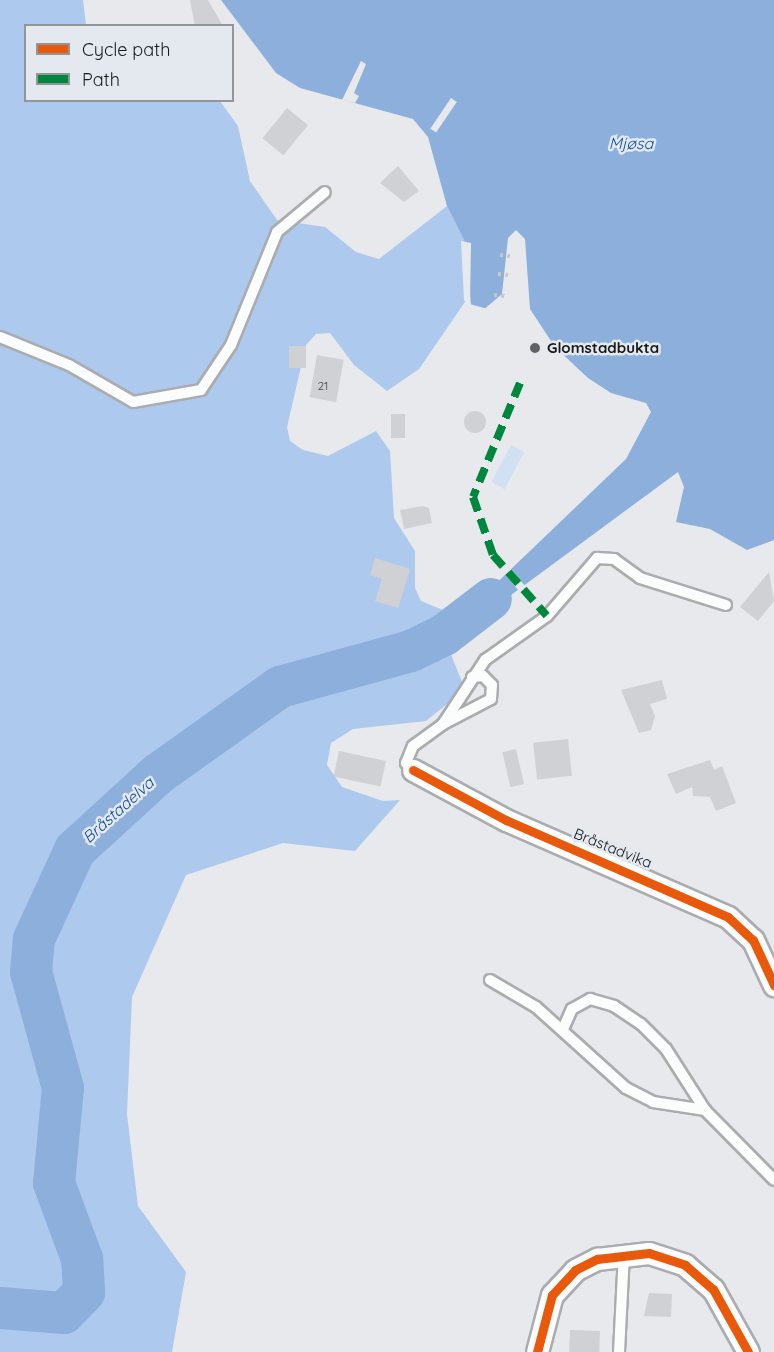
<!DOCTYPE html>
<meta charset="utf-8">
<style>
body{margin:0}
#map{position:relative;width:774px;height:1352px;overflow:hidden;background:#e7e9ec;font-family:Quicksand,sans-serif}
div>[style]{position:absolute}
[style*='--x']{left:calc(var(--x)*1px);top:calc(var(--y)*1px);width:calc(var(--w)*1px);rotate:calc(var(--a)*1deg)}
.green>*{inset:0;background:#d2e0f4;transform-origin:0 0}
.forest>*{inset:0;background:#aec9ee}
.water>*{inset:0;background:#8dafdb}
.pier>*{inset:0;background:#e7e9ec;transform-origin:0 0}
.river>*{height:42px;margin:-21px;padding:0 21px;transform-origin:21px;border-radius:21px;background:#8dafdb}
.building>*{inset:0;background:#d0d1d4;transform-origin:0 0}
.round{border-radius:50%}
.path>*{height:4px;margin-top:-2px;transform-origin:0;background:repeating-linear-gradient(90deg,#c7c7c9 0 3px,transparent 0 7.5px)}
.roads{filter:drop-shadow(2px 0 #aaacaf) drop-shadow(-2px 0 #aaacaf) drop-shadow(0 2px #aaacaf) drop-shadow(0 -2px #aaacaf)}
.lane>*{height:10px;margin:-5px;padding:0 5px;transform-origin:5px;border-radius:5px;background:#fbfcfc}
.street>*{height:21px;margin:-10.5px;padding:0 10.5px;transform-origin:10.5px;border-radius:10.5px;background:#fbfcfc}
.quiet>*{height:8px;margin-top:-4px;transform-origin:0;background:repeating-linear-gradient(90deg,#00873e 0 15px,transparent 0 23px)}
.cycleway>*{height:9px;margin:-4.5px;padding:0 4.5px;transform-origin:4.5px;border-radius:4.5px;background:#e8590c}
.dots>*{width:16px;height:16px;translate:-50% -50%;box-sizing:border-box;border:3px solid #e4e9ef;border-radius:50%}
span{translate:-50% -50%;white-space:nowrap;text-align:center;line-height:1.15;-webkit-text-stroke:5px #e4e9ef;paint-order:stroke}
.number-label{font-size:12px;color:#47494b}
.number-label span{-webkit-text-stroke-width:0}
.poi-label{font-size:15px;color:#17191b;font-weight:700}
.left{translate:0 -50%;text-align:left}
.street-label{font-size:15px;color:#17191b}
.water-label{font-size:16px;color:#0d4e99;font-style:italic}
.legend{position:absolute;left:24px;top:24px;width:210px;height:78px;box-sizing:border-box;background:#e4e9ef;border:2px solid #92969a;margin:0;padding:8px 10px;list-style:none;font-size:18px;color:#17191b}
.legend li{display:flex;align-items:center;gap:12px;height:30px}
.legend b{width:30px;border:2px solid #92969a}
</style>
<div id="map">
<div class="green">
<div style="left:511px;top:445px;width:15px;height:42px;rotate:28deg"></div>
</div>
<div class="forest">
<div style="clip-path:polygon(0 0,83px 0,86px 25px,26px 26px,26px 100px,220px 101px,238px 126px,250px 181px,277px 220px,325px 227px,356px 252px,379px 259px,447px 206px,465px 242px,467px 299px,419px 369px,387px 391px,354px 365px,330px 333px,316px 334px,306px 345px,287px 427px,290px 441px,303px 450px,328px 456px,376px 431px,390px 451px,394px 518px,415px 551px,415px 588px,421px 601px,443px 610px,484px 595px,491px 599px,496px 606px,464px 632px,450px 652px,462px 682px,458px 695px,426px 721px,353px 729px,331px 743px,327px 765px,342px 787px,383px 801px,400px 800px,355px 851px,283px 843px,186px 875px,132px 997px,127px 1114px,138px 1206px,186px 1272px,172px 1352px,0 1352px)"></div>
</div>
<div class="water">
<div style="clip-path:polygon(221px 0,774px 0,774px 540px,747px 550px,710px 529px,676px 522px,684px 487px,678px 472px,496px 606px,484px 595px,626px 459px,651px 412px,646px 403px,611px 393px,588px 378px,555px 347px,530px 309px,525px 239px,516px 230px,508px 238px,502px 294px,482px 311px,471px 305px,465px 242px,447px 206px,428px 137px,413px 119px,300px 88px,276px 73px)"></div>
</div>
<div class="pier">
<div style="clip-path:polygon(361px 61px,366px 64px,354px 93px,359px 96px,355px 103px,342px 100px)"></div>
<div style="left:451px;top:98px;width:7px;height:37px;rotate:34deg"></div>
<div style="clip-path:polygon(461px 241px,471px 243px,470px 304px,491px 310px,483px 313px,470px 308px,464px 300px)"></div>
<div style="left:510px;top:568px;width:26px;height:8px;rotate:50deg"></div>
</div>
<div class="river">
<div style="--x:0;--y:1308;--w:64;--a:4.5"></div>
<div style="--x:64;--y:1313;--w:29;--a:-46"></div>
<div style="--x:84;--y:1292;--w:33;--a:-93"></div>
<div style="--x:82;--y:1259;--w:81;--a:-110.2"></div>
<div style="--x:54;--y:1183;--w:95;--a:-84.6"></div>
<div style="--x:63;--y:1088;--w:120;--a:-105.4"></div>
<div style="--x:31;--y:972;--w:33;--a:-85"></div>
<div style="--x:34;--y:939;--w:98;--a:-65.3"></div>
<div style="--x:75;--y:850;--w:113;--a:-42.5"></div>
<div style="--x:158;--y:774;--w:150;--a:-35.5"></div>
<div style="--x:280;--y:687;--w:136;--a:-15.4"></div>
<div style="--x:411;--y:651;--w:37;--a:-26"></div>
<div style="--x:444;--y:635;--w:59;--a:-37.5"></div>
</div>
<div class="building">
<div style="clip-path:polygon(190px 0,208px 0,223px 26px,195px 26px)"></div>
<div style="left:287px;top:108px;width:27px;height:39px;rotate:39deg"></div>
<div style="clip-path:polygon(398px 166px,419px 191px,404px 202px,380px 183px)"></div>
<div style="left:289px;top:346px;width:17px;height:22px"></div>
<div style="left:317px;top:355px;width:27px;height:43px;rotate:10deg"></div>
<div class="round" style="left:464px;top:411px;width:22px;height:22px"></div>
<div style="left:391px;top:414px;width:14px;height:24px"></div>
<div style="clip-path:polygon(423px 506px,429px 508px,432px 523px,404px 529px,400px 510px)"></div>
<div style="clip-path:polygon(375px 558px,410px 569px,398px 608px,375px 601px,382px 579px,370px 575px)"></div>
<div style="clip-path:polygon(769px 572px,774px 601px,758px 621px,740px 607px)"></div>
<div style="clip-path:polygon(662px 680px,667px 699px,650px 704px,655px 716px,651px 730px,639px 733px,621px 690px)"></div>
<div style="left:568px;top:739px;width:37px;height:35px;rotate:84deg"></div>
<div style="left:516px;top:749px;width:36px;height:14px;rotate:77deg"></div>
<div style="left:339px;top:751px;width:48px;height:26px;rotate:12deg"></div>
<div style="clip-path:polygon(710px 760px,714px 770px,722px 766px,736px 803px,716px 811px,710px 797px,693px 796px,692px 787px,676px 794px,667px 774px)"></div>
<div style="clip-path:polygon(649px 1293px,672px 1294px,671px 1317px,644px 1316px)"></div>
<div style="left:570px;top:1330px;width:30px;height:22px;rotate:2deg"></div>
</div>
<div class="path">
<div style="--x:500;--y:255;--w:10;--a:6"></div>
<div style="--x:498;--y:274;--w:10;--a:6"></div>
<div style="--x:494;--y:295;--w:11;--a:5"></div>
</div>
<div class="roads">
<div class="lane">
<div style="--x:0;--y:337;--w:74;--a:22.1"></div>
<div style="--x:69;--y:365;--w:74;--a:30"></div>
<div style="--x:133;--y:402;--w:69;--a:-10"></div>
<div style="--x:201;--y:390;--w:54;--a:-56.3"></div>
<div style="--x:231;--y:345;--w:122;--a:-67.8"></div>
<div style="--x:277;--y:232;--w:62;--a:-39.8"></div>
<div style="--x:443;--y:724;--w:54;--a:-27.5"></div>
<div style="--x:491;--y:699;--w:14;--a:-86"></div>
<div style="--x:492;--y:685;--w:13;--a:-135"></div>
<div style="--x:483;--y:676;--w:11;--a:175"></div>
<div style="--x:413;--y:770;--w:10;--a:-135"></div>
<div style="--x:406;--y:763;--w:18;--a:-68"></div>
<div style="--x:413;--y:746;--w:37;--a:-36"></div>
<div style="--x:443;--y:724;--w:77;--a:-56.7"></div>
<div style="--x:485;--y:660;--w:76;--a:-35.4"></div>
<div style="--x:547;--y:616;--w:77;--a:-49.2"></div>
<div style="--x:597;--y:558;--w:17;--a:3"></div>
<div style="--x:614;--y:559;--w:32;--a:36"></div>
<div style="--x:640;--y:578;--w:90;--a:17.4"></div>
<div style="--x:490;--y:980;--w:53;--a:30.4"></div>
<div style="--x:536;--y:1007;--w:121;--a:42"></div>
<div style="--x:626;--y:1088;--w:30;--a:27"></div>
<div style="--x:653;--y:1102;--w:53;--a:8.7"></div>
<div style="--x:563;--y:1029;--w:22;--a:-66"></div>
<div style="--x:572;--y:1009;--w:21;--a:-29"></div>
<div style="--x:590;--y:999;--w:25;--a:16"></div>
<div style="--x:614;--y:1006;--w:32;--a:34"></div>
<div style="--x:641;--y:1024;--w:35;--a:45"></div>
<div style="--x:666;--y:1049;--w:72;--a:57.4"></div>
<div style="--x:705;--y:1110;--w:98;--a:45.4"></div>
<div style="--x:619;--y:1352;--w:98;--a:-87.1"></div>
</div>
<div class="street">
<div style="--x:413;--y:770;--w:106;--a:28.3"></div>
<div style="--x:506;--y:820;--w:242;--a:23.6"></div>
<div style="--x:728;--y:917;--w:34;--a:43"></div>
<div style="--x:753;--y:940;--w:50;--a:65"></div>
<div style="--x:537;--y:1352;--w:59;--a:-75.3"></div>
<div style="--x:552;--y:1295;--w:34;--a:-47"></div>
<div style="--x:575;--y:1270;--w:25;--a:-27"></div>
<div style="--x:597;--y:1259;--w:52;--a:-6.6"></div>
<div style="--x:649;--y:1253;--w:38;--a:18"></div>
<div style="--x:685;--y:1265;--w:37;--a:41"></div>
<div style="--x:713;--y:1289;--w:72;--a:60.9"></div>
</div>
</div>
<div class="quiet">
<div style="--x:520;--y:383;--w:123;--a:112.4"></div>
<div style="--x:473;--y:497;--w:61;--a:71"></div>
<div style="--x:493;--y:555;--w:81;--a:48.5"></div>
</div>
<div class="cycleway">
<div style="--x:413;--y:770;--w:106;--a:28.3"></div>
<div style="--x:506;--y:820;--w:242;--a:23.6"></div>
<div style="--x:728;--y:917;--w:34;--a:43"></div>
<div style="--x:753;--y:940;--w:50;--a:65"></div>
<div style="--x:537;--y:1352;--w:59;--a:-75.3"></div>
<div style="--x:552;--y:1295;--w:34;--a:-47"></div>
<div style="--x:575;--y:1270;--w:25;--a:-27"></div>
<div style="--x:597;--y:1259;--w:52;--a:-6.6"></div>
<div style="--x:649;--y:1253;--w:38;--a:18"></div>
<div style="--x:685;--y:1265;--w:37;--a:41"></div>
<div style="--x:713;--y:1289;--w:72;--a:60.9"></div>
</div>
<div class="dots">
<div style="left:535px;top:348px;background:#606264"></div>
</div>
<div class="number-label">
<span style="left:323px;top:386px">21</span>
</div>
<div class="poi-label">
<span class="left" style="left:547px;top:348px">Glomstadbukta</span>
</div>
<div class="street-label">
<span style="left:613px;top:848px;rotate:22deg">Bråstadvika</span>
</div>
<div class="water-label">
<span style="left:631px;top:143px">Mjøsa</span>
<span style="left:118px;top:810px;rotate:-42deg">Bråstadelva</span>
</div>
<ul class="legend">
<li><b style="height:8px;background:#e8590c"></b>Cycle path</li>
<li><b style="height:8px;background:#00873e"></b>Path</li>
</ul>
</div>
